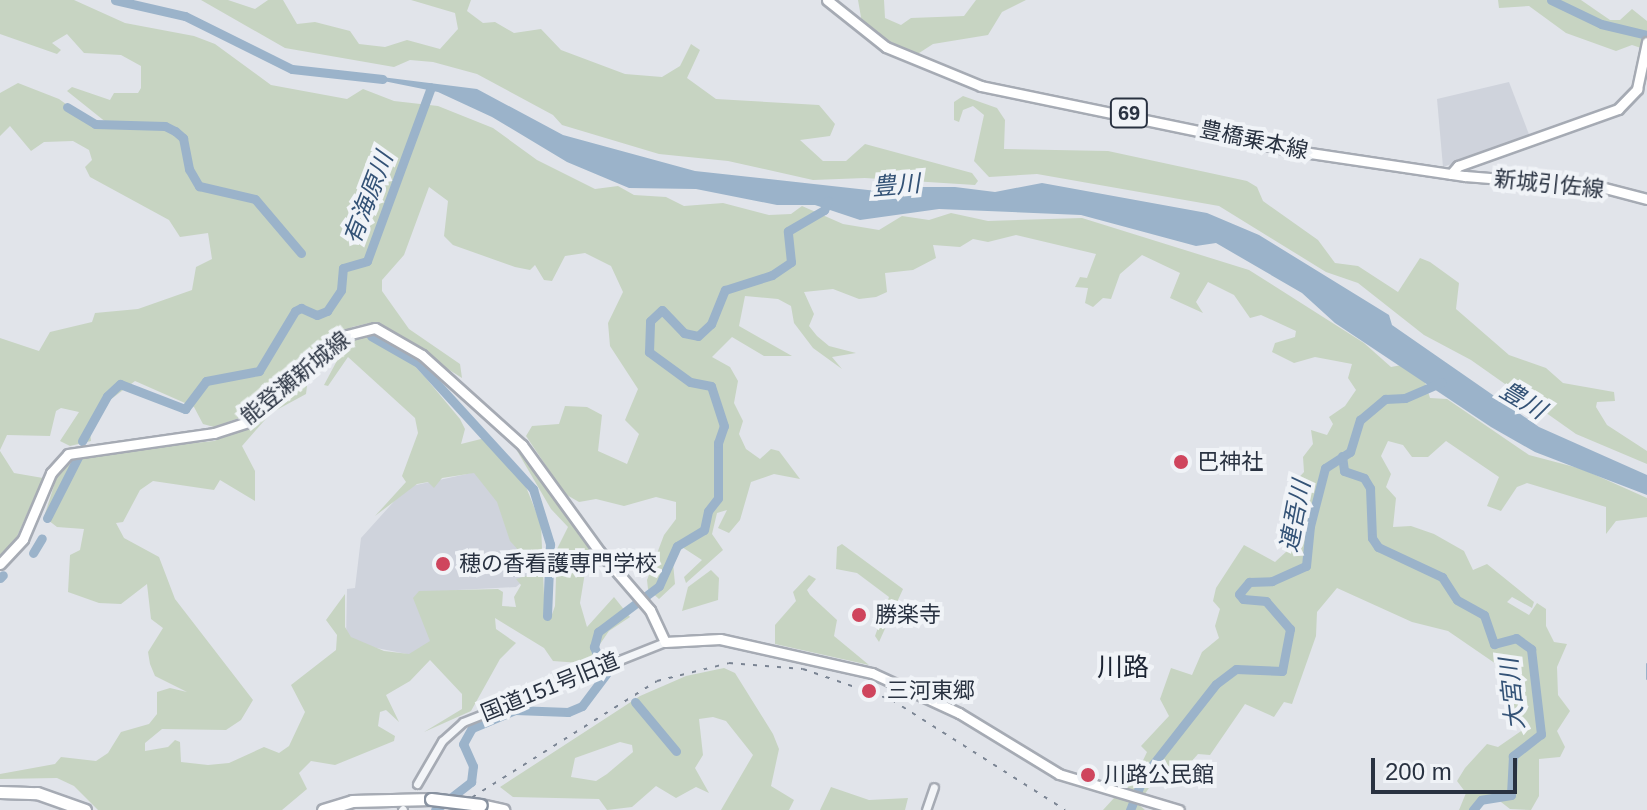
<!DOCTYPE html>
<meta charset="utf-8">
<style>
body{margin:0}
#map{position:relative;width:1647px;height:810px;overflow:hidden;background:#e1e4ea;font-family:Helvetica,"Noto Sans JP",sans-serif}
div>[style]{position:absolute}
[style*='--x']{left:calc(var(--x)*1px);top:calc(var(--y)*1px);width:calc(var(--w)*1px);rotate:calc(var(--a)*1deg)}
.built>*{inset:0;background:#cfd3dc}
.green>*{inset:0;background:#c7d4c2}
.water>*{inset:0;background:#9bb3ca}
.stream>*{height:2px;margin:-1px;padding:0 1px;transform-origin:1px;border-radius:1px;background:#9bb3ca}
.river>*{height:9px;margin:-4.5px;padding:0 4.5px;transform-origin:4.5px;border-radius:4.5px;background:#9bb3ca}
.roads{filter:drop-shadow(2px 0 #a6abb4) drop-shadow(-2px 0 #a6abb4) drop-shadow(0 2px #a6abb4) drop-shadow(0 -2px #a6abb4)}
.minor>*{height:7px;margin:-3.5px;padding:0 3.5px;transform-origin:3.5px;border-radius:3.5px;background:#f3f5f8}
.major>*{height:9px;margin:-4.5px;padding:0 4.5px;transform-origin:4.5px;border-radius:4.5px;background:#fff}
.highway>*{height:11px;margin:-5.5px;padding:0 5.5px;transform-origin:5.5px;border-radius:5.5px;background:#fff}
.rail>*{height:2px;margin-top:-1px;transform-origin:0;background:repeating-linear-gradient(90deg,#7a8493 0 4px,transparent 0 12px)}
.bridges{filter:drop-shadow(2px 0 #8892a0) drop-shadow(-2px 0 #8892a0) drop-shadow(0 2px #8892a0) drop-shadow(0 -2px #8892a0)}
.highway-bridge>*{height:11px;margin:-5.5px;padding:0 5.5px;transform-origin:5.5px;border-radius:5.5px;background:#fff}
.dots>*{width:22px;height:22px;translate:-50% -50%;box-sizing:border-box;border:4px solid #f0f3f7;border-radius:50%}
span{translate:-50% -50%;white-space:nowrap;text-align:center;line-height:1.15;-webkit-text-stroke:8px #f0f3f7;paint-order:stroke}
.shield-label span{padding:2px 6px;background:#f0f3f7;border:2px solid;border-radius:6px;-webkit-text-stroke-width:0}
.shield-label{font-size:20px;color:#293241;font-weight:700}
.street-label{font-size:22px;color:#293241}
.poi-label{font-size:22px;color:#293241}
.left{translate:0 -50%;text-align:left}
.water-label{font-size:24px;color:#335276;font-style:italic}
.quarter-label{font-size:26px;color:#1b2332}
.scale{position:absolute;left:1371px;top:758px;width:146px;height:36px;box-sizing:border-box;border:4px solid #293241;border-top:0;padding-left:10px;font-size:24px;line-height:28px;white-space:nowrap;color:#293241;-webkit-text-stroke:6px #f0f3f7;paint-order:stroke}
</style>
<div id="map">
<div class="built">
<div style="clip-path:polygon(1509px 82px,1530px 137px,1443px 167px,1437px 99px)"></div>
<div style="clip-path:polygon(476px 472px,500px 503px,531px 562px,532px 574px,516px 587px,457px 590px,418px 600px,432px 642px,412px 655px,346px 642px,347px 589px,355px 588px,361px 538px,407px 487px)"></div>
</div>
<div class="green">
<div style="clip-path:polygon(0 0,74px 0,125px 23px,194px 36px,215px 44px,271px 85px,347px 99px,363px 89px,394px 101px,438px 106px,493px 128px,537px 160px,595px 189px,618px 186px,634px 195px,666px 197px,684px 206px,723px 203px,769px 215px,791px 214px,802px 206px,843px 224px,879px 230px,902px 216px,929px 220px,951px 213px,988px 221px,1082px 218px,1249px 270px,1364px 343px,1391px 367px,1402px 365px,1425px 382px,1430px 398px,1447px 399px,1529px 455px,1582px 469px,1647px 498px,1647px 517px,1616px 521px,1606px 534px,1606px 507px,1527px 483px,1517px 487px,1501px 511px,1487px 506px,1499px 477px,1446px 441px,1428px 457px,1412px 457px,1403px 445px,1388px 441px,1381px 456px,1391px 474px,1386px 487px,1396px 498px,1393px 527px,1411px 526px,1434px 534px,1464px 551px,1473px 570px,1487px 564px,1534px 602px,1532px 608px,1512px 597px,1507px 602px,1529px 615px,1537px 603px,1546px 609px,1546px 626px,1554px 642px,1567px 644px,1557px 667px,1558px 695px,1570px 711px,1557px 731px,1565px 747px,1560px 757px,1539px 759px,1539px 796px,1531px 810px,1510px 809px,1492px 795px,1478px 800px,1470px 810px,1459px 810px,1466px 793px,1457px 781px,1465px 768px,1487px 744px,1498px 747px,1524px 729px,1505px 714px,1519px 695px,1515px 677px,1448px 631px,1412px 622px,1337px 588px,1317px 612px,1316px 636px,1292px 704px,1284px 702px,1274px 717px,1245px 704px,1210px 755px,1198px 754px,1178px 777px,1160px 777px,1151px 785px,1138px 804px,1145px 810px,1103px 810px,1137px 773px,1147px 752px,1141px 746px,1169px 716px,1160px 699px,1171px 668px,1192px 675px,1202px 652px,1219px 638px,1215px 626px,1220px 609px,1213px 601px,1216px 588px,1244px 545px,1275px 562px,1287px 551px,1280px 537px,1295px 494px,1290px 487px,1304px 472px,1303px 457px,1313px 444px,1311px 430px,1327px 435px,1333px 424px,1329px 417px,1345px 406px,1356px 390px,1348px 378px,1352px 364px,1315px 357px,1294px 363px,1272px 352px,1275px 343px,1295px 337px,1296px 331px,1261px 315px,1250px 318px,1234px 295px,1208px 282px,1196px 302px,1203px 313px,1170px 298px,1180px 273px,1142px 255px,1120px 274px,1111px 299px,1103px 298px,1093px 307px,1085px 303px,1088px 288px,1075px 287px,1080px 277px,1087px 278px,1096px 254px,1016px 235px,988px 242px,973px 239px,960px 247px,933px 245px,936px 258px,913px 270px,885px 273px,887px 292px,876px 297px,859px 299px,833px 289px,804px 292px,814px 314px,809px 326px,817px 336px,829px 346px,856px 353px,832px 357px,842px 369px,813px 348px,794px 323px,791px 306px,778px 299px,745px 296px,739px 326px,792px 356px,764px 356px,732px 337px,712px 357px,730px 367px,738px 381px,734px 403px,743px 421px,739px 434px,746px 449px,760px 459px,771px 449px,779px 451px,800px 479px,774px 474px,751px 482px,740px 520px,729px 533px,718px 528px,727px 510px,717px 513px,712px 534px,723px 550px,686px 583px,684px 577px,702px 560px,682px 547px,673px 563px,675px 584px,659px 599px,648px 589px,647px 580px,664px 535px,676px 519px,676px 502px,656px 497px,624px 506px,596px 499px,579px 502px,565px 494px,526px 436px,532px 426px,559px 424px,565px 406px,587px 407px,602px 415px,598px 451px,627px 464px,639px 434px,625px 420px,638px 389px,610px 346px,608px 323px,623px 292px,611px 266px,585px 253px,565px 256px,552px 281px,544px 280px,535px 265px,530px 270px,515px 267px,453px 245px,444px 236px,448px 201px,429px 187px,404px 255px,382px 280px,382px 291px,409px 329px,460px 364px,462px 378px,374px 322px,352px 327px,316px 353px,265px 403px,239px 418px,214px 427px,203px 424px,194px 407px,135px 381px,106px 403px,90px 431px,91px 441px,70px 446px,60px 441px,79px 412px,61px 408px,56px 411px,50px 436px,7px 435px,0 450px,0 338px,39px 351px,50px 332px,92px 322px,95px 313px,138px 309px,192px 290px,196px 267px,212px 259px,208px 233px,180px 237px,169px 220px,90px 177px,85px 167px,92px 160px,89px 150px,73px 141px,44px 142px,31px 151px,10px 126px,0 136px,0 93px,18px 83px,59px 99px,99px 128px,112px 127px,67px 91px,72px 87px,110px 100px,114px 93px,138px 93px,141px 88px,141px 66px,121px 55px,84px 53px,67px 34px,52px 43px,61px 50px,57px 54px,0 34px)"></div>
<div style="clip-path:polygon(201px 0,228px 0,255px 9px,268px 0,283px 0,297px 24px,315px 22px,350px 31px,359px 44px,385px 47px,407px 40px,440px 49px,458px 29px,455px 13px,411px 0,471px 0,467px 11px,483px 23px,495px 22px,514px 33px,541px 29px,561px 50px,625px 74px,662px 77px,680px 66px,691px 44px,700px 50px,687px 78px,716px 99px,819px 105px,835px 124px,830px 136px,800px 140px,823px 161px,846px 161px,865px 144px,972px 173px,978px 181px,975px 185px,865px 178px,813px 180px,728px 161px,659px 154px,562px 125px,553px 115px,477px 74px,433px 62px,410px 60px,394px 67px,285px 48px)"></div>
<div style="clip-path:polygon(858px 0,884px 0,885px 18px,901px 25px,911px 18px,964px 16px,976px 0,1026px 0,1002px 12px,988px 35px,933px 44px,916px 55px,869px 30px,862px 23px)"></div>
<div style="clip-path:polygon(1498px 0,1581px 0,1610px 20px,1620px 20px,1632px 9px,1647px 21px,1647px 50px,1632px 45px,1616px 51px,1566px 33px,1529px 6px,1499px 8px)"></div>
<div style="clip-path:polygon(963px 96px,997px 108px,1005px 120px,1004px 149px,1108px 151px,1247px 181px,1257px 187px,1263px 201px,1318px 240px,1335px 263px,1358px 266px,1398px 292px,1420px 258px,1430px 262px,1459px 283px,1456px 309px,1509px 355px,1546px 368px,1563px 383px,1614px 392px,1615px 401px,1597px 402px,1596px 407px,1607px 425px,1647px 451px,1647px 464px,1576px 434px,1471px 360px,1424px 335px,1358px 283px,1326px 272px,1219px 206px,1037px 174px,989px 177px,974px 161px,984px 115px,973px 106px,963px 110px,959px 122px,954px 120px,954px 102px)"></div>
<div style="clip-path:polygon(361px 333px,408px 359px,425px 377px,460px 419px,465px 429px,461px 444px,485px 438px,522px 477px,541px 524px,545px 619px,550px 620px,555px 606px,557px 549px,568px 527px,551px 509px,516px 449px,538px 469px,589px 548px,580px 603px,587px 627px,614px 597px,630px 617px,609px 631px,589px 660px,580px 663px,553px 661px,544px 648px,495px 618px,496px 629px,516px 643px,500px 659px,471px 711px,424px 732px,462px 709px,462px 694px,430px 660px,410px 681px,386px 695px,399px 722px,386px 710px,380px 712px,378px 726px,395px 736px,394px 741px,335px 765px,311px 761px,299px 773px,307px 789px,282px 810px,98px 810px,74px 786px,57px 778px,0 779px,0 774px,55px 764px,61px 757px,96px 761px,108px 753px,121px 732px,149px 724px,157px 714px,157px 692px,170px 688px,187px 692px,155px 676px,150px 664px,148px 652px,163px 628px,151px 619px,147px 584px,121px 604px,99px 603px,68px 592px,70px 555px,80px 550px,84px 529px,57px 527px,44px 517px,58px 473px,67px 461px,85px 454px,214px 441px,244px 429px,303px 383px,307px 386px,306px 394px,271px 413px,242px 446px,255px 471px,255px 501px,220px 480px,214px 490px,153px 481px,140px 490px,123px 522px,116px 523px,124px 538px,159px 557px,175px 599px,253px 700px,241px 720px,226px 730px,162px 729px,145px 743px,145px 751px,168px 747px,175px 740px,180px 742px,181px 762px,208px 765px,229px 763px,264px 747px,279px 753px,289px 746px,305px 712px,291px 685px,336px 650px,337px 635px,326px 620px,345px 594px,345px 627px,351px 637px,384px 651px,409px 654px,430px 641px,413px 598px,419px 591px,498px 589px,503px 592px,502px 606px,516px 607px,514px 597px,521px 585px,516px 579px,529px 575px,530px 563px,510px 541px,497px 502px,474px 473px,442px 478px,434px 488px,428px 482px,417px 484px,375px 516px,406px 482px,402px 476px,418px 433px,415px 418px,348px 357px,328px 386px,324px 385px,348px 340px)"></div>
<div style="clip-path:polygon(0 451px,14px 473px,43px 478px,15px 541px,0 559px)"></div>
<div style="clip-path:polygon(842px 544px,903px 589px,879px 642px,875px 636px,889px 597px,857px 573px,836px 569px,837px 547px)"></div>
<div style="clip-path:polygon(711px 570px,719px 578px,718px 600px,682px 611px,688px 587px)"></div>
<div style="clip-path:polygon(809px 575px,816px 579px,807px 590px,810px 595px,837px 620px,834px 636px,869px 665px,775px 644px,775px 625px,796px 601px,793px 592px)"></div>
<div style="clip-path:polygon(evenodd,724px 668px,735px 673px,773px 734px,779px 749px,771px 786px,794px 800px,789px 810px,721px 810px,753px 755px,726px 721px,713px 717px,699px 719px,703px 755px,695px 768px,709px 793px,696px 787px,676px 798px,656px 786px,632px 807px,607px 810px,599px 799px,513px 797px,500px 787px,640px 696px,686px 676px,724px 668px,620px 742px,632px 745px,633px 752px,607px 774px,596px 781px,571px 777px,575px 758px,620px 742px)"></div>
<div style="clip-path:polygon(831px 787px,869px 800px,908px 798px,905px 810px,820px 810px)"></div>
</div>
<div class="water">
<div style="clip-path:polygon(334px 71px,477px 89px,563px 135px,695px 171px,895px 193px,908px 187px,955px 187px,995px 192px,1042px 183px,1207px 213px,1259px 235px,1389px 315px,1392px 325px,1539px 427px,1647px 475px,1647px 495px,1535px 452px,1491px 427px,1335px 323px,1302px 293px,1216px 243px,1196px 246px,1081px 215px,939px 209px,860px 220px,815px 205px,777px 205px,696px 189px,629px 188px,567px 162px,492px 117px,438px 92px)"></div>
</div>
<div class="stream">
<div style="--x:1647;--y:664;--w:15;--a:90"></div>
</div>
<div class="river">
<div style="--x:115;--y:0;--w:72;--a:12.9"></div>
<div style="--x:185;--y:16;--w:119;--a:26.4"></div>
<div style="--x:292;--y:69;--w:91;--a:6.3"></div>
<div style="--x:1551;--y:0;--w:55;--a:25.6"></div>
<div style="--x:1601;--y:24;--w:47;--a:13.4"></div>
<div style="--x:67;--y:107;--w:33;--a:31"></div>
<div style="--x:95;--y:124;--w:70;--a:1.6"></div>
<div style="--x:165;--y:126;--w:11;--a:27"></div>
<div style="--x:175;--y:131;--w:11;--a:41"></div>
<div style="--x:183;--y:138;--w:32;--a:79"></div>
<div style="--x:189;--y:169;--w:20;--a:60"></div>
<div style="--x:199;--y:186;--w:57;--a:13.1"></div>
<div style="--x:255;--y:199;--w:71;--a:49.6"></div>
<div style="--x:371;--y:336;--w:54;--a:29.9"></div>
<div style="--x:418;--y:363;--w:171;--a:47.6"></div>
<div style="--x:533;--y:489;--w:58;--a:72.8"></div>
<div style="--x:550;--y:544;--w:72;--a:92.4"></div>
<div style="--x:82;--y:441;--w:51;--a:-60.9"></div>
<div style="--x:107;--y:396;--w:18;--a:-43"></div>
<div style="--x:120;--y:384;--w:70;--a:21"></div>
<div style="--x:185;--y:409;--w:35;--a:-53"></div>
<div style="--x:206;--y:381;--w:54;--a:-10.7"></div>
<div style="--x:259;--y:371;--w:70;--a:-59"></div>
<div style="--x:295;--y:311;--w:7;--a:-27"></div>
<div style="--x:301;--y:308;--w:17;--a:24"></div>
<div style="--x:317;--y:315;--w:11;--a:-22"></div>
<div style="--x:327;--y:311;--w:25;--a:-56"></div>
<div style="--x:341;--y:290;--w:22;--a:-85"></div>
<div style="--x:343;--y:268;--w:25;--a:-16"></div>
<div style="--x:367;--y:261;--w:185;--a:-69.8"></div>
<div style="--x:1342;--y:456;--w:15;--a:82"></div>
<div style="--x:1344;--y:471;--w:21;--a:19"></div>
<div style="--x:1364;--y:478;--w:12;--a:59"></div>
<div style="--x:1370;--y:488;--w:50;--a:87.7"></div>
<div style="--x:1372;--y:538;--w:11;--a:56"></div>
<div style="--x:1378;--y:547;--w:71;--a:25.1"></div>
<div style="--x:1442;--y:577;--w:27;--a:57"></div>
<div style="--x:1457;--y:600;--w:31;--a:29"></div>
<div style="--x:1484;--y:615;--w:31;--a:71"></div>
<div style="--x:1494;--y:644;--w:23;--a:-15"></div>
<div style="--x:1516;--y:638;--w:19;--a:36"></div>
<div style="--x:1531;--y:649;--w:86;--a:83.3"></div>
<div style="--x:1541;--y:734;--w:36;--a:142"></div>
<div style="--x:1513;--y:756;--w:39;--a:93"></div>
<div style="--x:1511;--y:795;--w:30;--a:171"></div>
<div style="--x:1481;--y:800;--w:13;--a:129"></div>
<div style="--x:47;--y:518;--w:68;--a:-63.1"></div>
<div style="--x:33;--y:553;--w:17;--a:-59"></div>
<div style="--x:0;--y:578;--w:4;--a:-45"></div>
<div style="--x:635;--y:702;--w:64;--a:50.1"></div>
<div style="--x:435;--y:810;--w:46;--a:-37.9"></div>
<div style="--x:471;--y:782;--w:16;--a:-83"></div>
<div style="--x:473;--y:766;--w:24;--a:-114"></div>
<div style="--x:463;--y:744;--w:18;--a:-61"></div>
<div style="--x:472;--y:728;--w:47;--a:-22.7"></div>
<div style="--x:515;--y:710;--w:53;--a:2.2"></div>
<div style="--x:568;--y:712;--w:15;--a:-23"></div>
<div style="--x:582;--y:706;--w:40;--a:-53"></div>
<div style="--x:606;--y:674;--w:30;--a:-114"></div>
<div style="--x:594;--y:647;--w:16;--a:-75"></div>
<div style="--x:598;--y:632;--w:76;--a:-37"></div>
<div style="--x:659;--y:586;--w:44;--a:-65.8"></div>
<div style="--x:677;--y:546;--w:31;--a:-31"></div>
<div style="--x:704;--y:530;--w:19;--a:-78"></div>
<div style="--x:708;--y:511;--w:16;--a:-52"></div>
<div style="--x:718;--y:498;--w:55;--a:-90"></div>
<div style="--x:718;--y:443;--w:18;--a:-71"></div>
<div style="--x:724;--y:426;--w:42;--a:-108"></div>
<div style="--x:711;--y:386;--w:21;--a:-169"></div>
<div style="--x:690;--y:382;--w:51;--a:-143.8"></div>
<div style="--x:649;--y:352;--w:31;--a:-88"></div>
<div style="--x:650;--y:321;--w:16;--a:-43"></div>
<div style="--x:662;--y:310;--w:32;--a:46"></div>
<div style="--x:684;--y:333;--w:14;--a:12"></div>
<div style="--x:698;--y:336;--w:18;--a:-43"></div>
<div style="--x:711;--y:324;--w:37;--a:-68"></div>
<div style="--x:725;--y:290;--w:49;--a:-17.7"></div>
<div style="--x:772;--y:275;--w:23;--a:-34"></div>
<div style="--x:791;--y:262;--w:31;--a:-96"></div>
<div style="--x:788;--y:231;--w:42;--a:-30.3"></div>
<div style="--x:824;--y:210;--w:10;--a:-66"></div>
<div style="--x:1130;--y:810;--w:35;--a:-68"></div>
<div style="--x:1143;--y:777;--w:118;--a:-51.9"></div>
<div style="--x:1216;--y:684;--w:25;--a:-37"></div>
<div style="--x:1236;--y:669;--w:46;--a:2.5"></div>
<div style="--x:1282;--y:671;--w:43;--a:-79.2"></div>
<div style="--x:1290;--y:629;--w:37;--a:-131"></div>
<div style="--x:1266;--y:601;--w:23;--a:-175"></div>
<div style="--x:1243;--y:599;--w:6;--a:-129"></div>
<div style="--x:1239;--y:594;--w:16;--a:-50"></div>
<div style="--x:1249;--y:582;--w:23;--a:-2"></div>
<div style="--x:1272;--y:581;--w:37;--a:-24"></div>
<div style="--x:1306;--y:566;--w:40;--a:-84.3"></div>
<div style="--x:1310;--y:526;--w:60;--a:-75.5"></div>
<div style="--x:1325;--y:468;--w:30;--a:-33"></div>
<div style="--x:1350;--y:452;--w:34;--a:-73"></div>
<div style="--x:1360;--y:420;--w:33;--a:-40"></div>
<div style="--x:1385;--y:399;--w:20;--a:-3"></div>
<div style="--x:1405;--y:398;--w:40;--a:-23.4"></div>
</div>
<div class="roads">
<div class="minor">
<div style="--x:417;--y:784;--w:50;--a:-59.8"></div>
<div style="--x:442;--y:741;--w:28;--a:-42"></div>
<div style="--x:463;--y:722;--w:217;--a:-21.6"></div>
<div style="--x:402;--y:810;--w:1;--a:-45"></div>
<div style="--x:926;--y:810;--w:24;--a:-71"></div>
</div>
<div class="major">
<div style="--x:827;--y:0;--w:75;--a:38.5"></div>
<div style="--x:886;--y:47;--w:103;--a:22.3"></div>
<div style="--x:981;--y:86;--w:316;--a:11.7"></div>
<div style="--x:1290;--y:150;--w:177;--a:8.5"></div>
<div style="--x:1465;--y:176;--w:136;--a:4.6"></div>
<div style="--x:1601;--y:187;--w:48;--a:14.6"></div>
<div style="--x:1451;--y:174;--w:11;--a:-49"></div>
<div style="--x:1458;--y:166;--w:170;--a:-19.6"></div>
<div style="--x:1618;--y:109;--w:28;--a:-46"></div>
<div style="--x:1637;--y:89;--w:48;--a:-78"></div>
<div style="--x:0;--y:564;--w:34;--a:-47"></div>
<div style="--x:23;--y:539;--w:72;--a:-67"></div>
<div style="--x:51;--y:473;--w:25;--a:-48"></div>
<div style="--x:68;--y:454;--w:148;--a:-8.2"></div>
<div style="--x:214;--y:433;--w:36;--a:-18"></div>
<div style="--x:248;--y:422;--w:132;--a:-41.3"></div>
<div style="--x:347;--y:335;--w:29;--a:-14"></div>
<div style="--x:375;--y:328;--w:54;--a:29.9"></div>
<div style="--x:422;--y:355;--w:135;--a:42"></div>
<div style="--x:522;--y:445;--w:131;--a:54"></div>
<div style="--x:599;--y:551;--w:78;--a:49.2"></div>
<div style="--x:650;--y:610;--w:35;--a:65"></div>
<div style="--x:665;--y:642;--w:55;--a:-3.1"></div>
<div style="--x:720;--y:639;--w:156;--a:12.6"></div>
<div style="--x:872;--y:673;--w:96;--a:24.7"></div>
<div style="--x:959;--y:713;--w:117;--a:31.4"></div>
<div style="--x:1059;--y:774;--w:125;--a:16.7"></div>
</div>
<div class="highway">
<div style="--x:0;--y:792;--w:37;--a:2"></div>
<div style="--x:37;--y:793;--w:51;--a:19.5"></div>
<div style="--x:481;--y:805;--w:23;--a:13"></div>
<div style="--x:323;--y:810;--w:30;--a:-17"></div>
<div style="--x:352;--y:801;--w:79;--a:-1.5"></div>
</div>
</div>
<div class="rail">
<div style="--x:452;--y:810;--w:242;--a:-32.2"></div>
<div style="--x:657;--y:681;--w:74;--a:-14"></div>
<div style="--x:729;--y:663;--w:74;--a:4.6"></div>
<div style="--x:803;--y:669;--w:94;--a:19.2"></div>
<div style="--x:892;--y:700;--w:205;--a:32.4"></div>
</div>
<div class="bridges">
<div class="highway-bridge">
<div style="--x:431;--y:799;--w:50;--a:6.8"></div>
</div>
</div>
<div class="dots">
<div style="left:1181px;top:462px;background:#cf455d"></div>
<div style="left:443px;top:564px;background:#cf455d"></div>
<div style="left:859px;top:615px;background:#cf455d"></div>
<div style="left:869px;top:691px;background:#cf455d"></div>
<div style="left:1088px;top:775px;background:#cf455d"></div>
</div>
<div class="shield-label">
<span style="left:1129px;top:113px">69</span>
</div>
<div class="street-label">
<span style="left:1254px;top:140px;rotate:12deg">豊橋乗本線</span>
<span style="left:1549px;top:184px;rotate:6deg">新城引佐線</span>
<span style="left:295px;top:378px;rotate:-39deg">能登瀬新城線</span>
<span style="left:550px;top:687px;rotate:-22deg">国道151号旧道</span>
</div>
<div class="poi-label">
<span class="left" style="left:1197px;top:462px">巴神社</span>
<span class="left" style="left:459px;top:564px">穂の香看護専門学校</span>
<span class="left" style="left:875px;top:615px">勝楽寺</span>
<span class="left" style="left:887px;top:691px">三河東郷</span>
<span class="left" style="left:1104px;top:775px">川路公民館</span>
</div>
<div class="water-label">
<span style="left:896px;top:185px;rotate:-5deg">豊川</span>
<span style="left:368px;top:198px;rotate:-69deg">有海原川</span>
<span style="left:1523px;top:400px;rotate:31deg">豊川</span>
<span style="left:1295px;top:516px;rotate:-79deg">連吾川</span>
<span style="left:1512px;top:694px;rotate:-96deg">大宮川</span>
</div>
<div class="quarter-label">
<span style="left:1123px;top:668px">川路</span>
</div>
<div class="scale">200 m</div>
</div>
